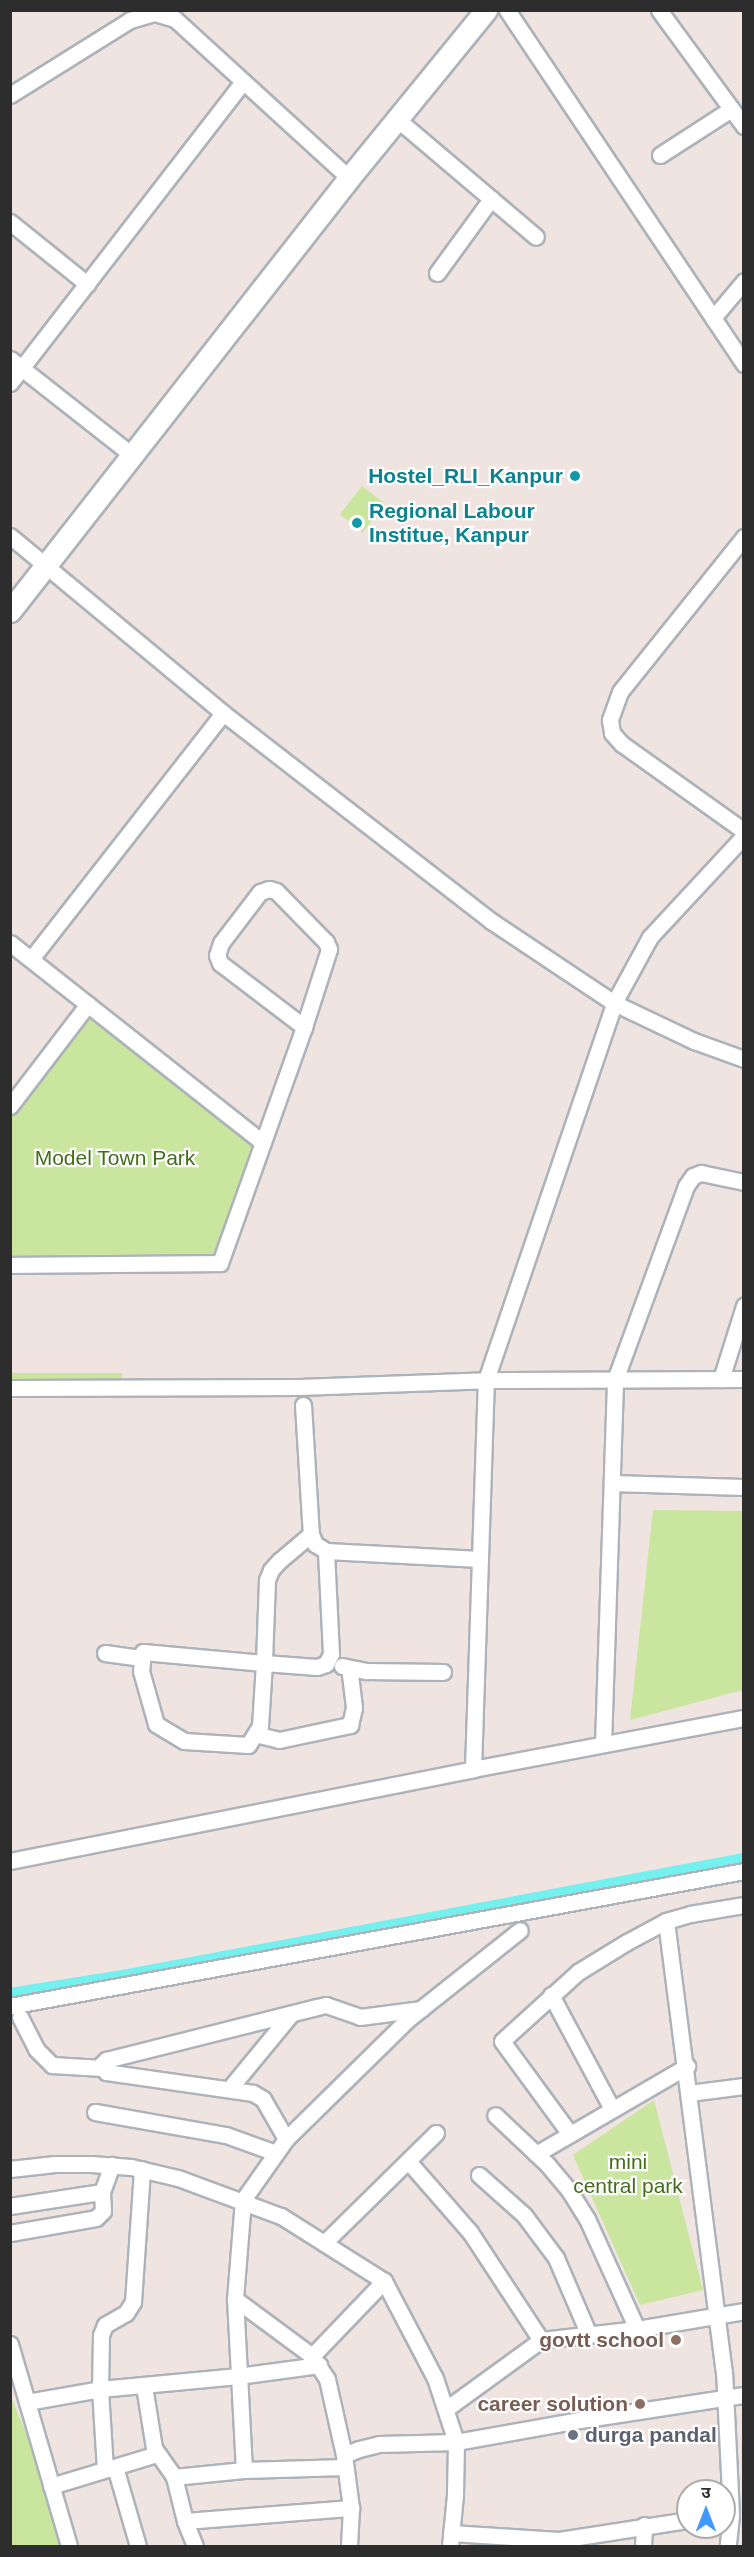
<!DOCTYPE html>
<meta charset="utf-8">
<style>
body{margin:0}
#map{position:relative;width:754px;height:2557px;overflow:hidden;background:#efe4e0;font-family:Arial,"Noto Sans Devanagari",sans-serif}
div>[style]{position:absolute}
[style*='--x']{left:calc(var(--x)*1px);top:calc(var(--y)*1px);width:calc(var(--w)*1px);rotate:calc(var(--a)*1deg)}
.green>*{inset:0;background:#cae59d;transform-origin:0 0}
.canal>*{height:14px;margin:-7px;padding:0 7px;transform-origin:7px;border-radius:7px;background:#74f0ee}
.roads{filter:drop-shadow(2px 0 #adb3ba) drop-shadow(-2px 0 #adb3ba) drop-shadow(0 2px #adb3ba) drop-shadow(0 -2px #adb3ba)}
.street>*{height:15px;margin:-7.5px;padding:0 7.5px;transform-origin:7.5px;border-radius:7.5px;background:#fff}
.secondary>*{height:21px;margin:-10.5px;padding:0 10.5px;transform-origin:10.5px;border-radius:10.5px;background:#fff}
.dots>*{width:16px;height:16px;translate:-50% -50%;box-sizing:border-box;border:3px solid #fff;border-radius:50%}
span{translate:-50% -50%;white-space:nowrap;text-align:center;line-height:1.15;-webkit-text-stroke:4.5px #fff;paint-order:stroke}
.culture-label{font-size:21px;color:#0d838f;font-weight:700}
.right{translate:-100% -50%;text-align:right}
.left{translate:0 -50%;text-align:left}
.park-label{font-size:21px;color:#436d1b}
.education-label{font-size:21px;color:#785e54;font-weight:700}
.worship-label{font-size:21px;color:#5b616d;font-weight:700}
.frame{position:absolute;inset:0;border:12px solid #2d2d2d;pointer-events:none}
.north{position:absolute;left:676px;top:2479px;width:60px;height:60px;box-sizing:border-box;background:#fff;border:2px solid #ababab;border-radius:50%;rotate:0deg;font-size:16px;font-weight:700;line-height:24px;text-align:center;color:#2d2d2d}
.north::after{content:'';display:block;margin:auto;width:21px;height:27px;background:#4198fb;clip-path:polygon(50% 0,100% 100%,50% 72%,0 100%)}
</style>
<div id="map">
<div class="green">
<div style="left:362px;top:486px;width:29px;height:36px;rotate:38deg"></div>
<div style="clip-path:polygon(88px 1004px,262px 1142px,220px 1263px,11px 1265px,10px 1108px)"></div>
<div style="left:10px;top:1373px;width:112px;height:12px"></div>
<div style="clip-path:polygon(653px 1510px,743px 1511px,743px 1690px,630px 1720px)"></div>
<div style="clip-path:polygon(654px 2100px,703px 2290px,640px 2305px,573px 2155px)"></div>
<div style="clip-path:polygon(10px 2395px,11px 2397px,73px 2546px,11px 2546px)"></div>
</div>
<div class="canal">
<div style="--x:10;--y:1995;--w:114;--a:-9.1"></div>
<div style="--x:123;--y:1977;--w:632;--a:-10.67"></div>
</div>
<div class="roads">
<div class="street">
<div style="--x:507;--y:10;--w:426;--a:56.2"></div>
<div style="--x:659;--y:10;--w:144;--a:53.8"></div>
<div style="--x:10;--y:95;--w:142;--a:-32"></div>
<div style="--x:130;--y:20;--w:26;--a:-16"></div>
<div style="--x:155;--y:13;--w:21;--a:17"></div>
<div style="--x:175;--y:19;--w:236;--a:42.4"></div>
<div style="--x:397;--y:119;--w:182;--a:40.3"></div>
<div style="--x:660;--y:155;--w:85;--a:-32.9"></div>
<div style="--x:10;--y:222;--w:99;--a:38.8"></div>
<div style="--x:437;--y:273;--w:92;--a:-53.9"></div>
<div style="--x:713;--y:318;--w:48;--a:-50"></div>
<div style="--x:10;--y:359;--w:155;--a:38.2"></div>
<div style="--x:10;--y:383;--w:381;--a:-52.3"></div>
<div style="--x:10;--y:536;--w:277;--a:39.7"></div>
<div style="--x:223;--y:713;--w:339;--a:37.8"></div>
<div style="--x:491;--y:921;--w:148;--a:33.7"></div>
<div style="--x:614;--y:1003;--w:89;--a:25.4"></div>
<div style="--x:694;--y:1041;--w:53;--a:19.8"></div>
<div style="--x:744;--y:537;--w:198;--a:128.7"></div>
<div style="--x:620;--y:692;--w:30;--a:110"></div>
<div style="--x:610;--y:720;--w:13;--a:81"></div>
<div style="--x:612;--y:733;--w:15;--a:48"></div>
<div style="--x:622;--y:744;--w:150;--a:35.5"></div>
<div style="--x:10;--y:943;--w:321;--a:38.3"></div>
<div style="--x:31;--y:959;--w:312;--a:-52"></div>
<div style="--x:10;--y:1106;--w:128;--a:-52.6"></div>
<div style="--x:10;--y:1265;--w:210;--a:-0.5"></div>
<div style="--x:220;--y:1263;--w:251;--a:-70.4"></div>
<div style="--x:304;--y:1027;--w:82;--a:-72.2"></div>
<div style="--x:329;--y:949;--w:8;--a:-113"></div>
<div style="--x:326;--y:942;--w:71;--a:-134.4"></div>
<div style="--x:276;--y:891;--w:7;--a:-164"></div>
<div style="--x:269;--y:889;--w:9;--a:162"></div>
<div style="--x:260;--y:892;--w:64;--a:127.4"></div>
<div style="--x:221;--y:943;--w:13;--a:108"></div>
<div style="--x:217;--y:955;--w:9;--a:69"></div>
<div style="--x:220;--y:963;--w:106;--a:37.3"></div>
<div style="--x:721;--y:1379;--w:77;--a:-72.5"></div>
<div style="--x:10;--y:1388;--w:289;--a:-0.2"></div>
<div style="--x:299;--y:1387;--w:187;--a:-2.1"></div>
<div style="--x:486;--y:1380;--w:258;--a:-0.2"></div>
<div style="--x:303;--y:1405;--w:129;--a:86.5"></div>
<div style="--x:311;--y:1534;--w:11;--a:68"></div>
<div style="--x:315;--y:1544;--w:13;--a:32"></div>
<div style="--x:326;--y:1551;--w:154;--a:3"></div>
<div style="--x:612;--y:1483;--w:132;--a:1.7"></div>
<div style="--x:311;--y:1534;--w:42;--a:139.8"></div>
<div style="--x:279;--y:1561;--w:12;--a:132"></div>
<div style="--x:271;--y:1570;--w:11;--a:112"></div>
<div style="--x:267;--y:1580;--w:83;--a:92.1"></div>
<div style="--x:264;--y:1663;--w:63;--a:93.6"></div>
<div style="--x:260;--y:1726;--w:22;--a:122"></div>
<div style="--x:248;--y:1745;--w:64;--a:-176.4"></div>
<div style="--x:184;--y:1741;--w:33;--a:-149"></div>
<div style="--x:156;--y:1724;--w:55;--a:-105.8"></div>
<div style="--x:141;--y:1671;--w:19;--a:-84"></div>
<div style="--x:143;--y:1652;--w:121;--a:5.2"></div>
<div style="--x:264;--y:1663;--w:53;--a:4.3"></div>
<div style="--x:317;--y:1667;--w:9;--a:-18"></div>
<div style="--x:326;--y:1664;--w:11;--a:-63"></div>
<div style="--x:331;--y:1654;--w:103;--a:-92.8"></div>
<div style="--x:105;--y:1653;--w:37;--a:8"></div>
<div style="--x:342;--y:1666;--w:25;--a:12"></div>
<div style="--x:366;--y:1671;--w:77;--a:0.7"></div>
<div style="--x:255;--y:1734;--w:25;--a:14"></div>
<div style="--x:279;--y:1740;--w:73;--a:-11.9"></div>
<div style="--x:350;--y:1725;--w:18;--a:-77"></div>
<div style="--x:354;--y:1707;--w:39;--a:-97"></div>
<div style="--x:603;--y:1744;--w:364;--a:-88.1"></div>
<div style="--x:615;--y:1380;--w:207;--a:-69.9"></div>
<div style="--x:686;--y:1186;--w:12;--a:-55"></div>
<div style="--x:693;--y:1176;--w:9;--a:-21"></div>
<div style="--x:701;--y:1173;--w:44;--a:11.8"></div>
<div style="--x:473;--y:1769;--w:389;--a:-88.1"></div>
<div style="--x:486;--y:1380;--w:398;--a:-71.2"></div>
<div style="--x:614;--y:1003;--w:75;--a:-61.4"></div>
<div style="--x:650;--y:937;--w:138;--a:-47.1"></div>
<div style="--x:10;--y:1861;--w:472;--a:-11.2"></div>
<div style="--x:473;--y:1769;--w:276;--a:-10.7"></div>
<div style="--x:666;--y:1921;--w:454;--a:82.7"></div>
<div style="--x:724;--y:2371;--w:144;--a:87.2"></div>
<div style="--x:731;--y:2515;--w:31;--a:96"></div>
<div style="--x:551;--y:1995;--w:129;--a:61.8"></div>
<div style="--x:10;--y:2006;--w:746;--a:-10.42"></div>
<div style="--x:20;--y:2017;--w:36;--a:63"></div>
<div style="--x:36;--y:2049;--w:23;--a:45"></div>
<div style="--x:52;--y:2065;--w:50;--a:3.4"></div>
<div style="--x:230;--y:2088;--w:96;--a:-50.5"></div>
<div style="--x:689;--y:2093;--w:55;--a:-7.3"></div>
<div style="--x:95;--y:2112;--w:133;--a:10"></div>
<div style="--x:226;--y:2135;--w:53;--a:19.8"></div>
<div style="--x:570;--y:2134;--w:115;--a:-126.2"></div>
<div style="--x:502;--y:2041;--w:103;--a:-42.2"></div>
<div style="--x:578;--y:1972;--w:57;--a:-31.5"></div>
<div style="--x:627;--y:1942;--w:44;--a:-28.3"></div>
<div style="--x:666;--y:1921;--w:25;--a:-16"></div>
<div style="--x:690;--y:1914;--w:55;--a:-9.5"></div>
<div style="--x:286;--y:2139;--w:46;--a:-119.9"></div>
<div style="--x:263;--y:2099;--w:12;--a:-149"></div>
<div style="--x:253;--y:2093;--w:148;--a:-171.9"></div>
<div style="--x:106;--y:2072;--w:9;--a:-117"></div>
<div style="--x:102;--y:2064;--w:6;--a:-45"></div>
<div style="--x:106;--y:2060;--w:218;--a:-14.1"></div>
<div style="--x:317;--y:2007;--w:9;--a:-13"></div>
<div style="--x:326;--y:2005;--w:36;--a:19"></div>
<div style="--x:360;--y:2017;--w:62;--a:-7.5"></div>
<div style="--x:536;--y:2154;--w:175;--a:-30.2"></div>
<div style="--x:408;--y:2161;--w:94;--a:48.9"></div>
<div style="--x:470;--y:2232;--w:129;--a:56.7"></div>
<div style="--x:10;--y:2169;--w:45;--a:-6.3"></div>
<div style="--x:55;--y:2164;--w:36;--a:0"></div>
<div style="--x:91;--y:2164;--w:40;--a:4.3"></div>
<div style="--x:131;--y:2167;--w:48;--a:13.2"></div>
<div style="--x:178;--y:2178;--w:110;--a:20.3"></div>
<div style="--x:281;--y:2216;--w:122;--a:32.3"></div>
<div style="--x:384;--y:2281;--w:110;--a:62.3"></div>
<div style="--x:435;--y:2378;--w:67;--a:71.8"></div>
<div style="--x:456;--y:2442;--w:53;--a:91.1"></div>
<div style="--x:455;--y:2495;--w:51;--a:95.6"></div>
<div style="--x:479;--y:2175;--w:60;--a:41.6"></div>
<div style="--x:524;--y:2215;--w:54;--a:53.3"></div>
<div style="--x:556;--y:2258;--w:84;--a:66.8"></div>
<div style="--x:10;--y:2206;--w:93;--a:-8.7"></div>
<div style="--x:102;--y:2192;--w:29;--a:-70"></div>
<div style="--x:10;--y:2233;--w:87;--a:-9.9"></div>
<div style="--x:96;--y:2218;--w:10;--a:-45"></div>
<div style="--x:103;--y:2211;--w:19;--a:-93"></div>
<div style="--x:324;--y:2243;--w:157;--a:-44.5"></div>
<div style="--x:235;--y:2299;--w:96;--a:36.5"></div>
<div style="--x:637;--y:2329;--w:109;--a:-9.5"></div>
<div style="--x:10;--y:2344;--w:210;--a:73.7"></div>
<div style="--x:144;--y:2386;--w:63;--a:80.8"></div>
<div style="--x:154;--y:2448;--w:35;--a:55"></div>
<div style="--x:27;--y:2402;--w:74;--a:-10.1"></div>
<div style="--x:100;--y:2389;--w:139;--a:-5.4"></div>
<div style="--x:238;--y:2376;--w:82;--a:-7.7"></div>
<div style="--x:446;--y:2409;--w:117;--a:-36"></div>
<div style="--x:541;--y:2340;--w:97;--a:-6.5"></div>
<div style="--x:637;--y:2329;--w:121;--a:-114.4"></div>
<div style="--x:587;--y:2219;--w:36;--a:-122"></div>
<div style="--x:568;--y:2189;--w:33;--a:-130"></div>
<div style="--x:547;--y:2164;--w:71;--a:-136.7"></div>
<div style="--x:344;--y:2455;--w:78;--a:-102.6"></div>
<div style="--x:327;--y:2379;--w:27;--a:-123"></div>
<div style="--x:312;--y:2356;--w:104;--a:-46.2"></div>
<div style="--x:115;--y:2467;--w:82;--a:73.8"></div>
<div style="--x:105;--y:2469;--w:80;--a:-93.6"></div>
<div style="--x:100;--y:2389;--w:54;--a:-88.9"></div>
<div style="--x:101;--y:2335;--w:11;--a:-68"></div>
<div style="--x:105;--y:2325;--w:24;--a:-30"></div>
<div style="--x:126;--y:2313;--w:13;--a:-58"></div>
<div style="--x:133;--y:2302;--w:133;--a:-86.1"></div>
<div style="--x:244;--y:2470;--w:171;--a:-93"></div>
<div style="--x:235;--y:2299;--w:99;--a:-85.4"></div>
<div style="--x:243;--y:2200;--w:75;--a:-54.8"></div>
<div style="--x:286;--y:2139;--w:170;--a:-44.5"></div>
<div style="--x:407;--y:2020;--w:144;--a:-38.5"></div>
<div style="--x:51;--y:2486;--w:111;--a:-16.8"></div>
<div style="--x:185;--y:2521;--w:167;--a:-4.5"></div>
<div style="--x:451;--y:2533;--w:108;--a:3.7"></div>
<div style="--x:559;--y:2540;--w:131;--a:-8.8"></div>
<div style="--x:195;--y:2546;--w:27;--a:-112"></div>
<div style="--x:185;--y:2521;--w:45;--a:-104"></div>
<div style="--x:174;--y:2477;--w:70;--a:-5.7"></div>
<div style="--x:244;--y:2470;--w:101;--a:-1.7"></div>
<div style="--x:349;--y:2546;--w:38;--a:-87"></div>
<div style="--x:351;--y:2508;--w:53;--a:-97.5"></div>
<div style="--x:344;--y:2455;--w:16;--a:-22"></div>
<div style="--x:359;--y:2449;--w:21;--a:-14"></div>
<div style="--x:379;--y:2444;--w:77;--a:-1.5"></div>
<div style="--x:456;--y:2442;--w:126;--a:-10.1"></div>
<div style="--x:580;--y:2420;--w:166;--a:-8.7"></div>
<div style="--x:643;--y:2546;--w:21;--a:-87"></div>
</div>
<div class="secondary">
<div style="--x:10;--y:611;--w:550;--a:-51.94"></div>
<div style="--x:349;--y:178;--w:217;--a:-50.8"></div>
</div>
</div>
<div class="dots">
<div style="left:575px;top:476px;background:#0f9aa8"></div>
<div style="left:357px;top:523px;background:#0f9aa8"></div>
<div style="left:676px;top:2340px;background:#8d6e63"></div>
<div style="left:640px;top:2404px;background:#8d6e63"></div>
<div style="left:573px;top:2435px;background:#6b7280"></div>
</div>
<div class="culture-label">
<span class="right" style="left:563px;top:476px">Hostel_RLI_Kanpur</span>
<span class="left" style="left:369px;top:523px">Regional Labour<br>Institue, Kanpur</span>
</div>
<div class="park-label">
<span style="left:115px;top:1158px">Model Town Park</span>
<span style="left:628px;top:2174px">mini<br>central park</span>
</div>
<div class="education-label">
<span class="right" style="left:664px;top:2340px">govtt school</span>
<span class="right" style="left:628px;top:2404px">career solution</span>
</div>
<div class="worship-label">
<span class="left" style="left:585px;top:2435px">durga pandal</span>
</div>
<div class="frame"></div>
<div class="north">उ</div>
</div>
